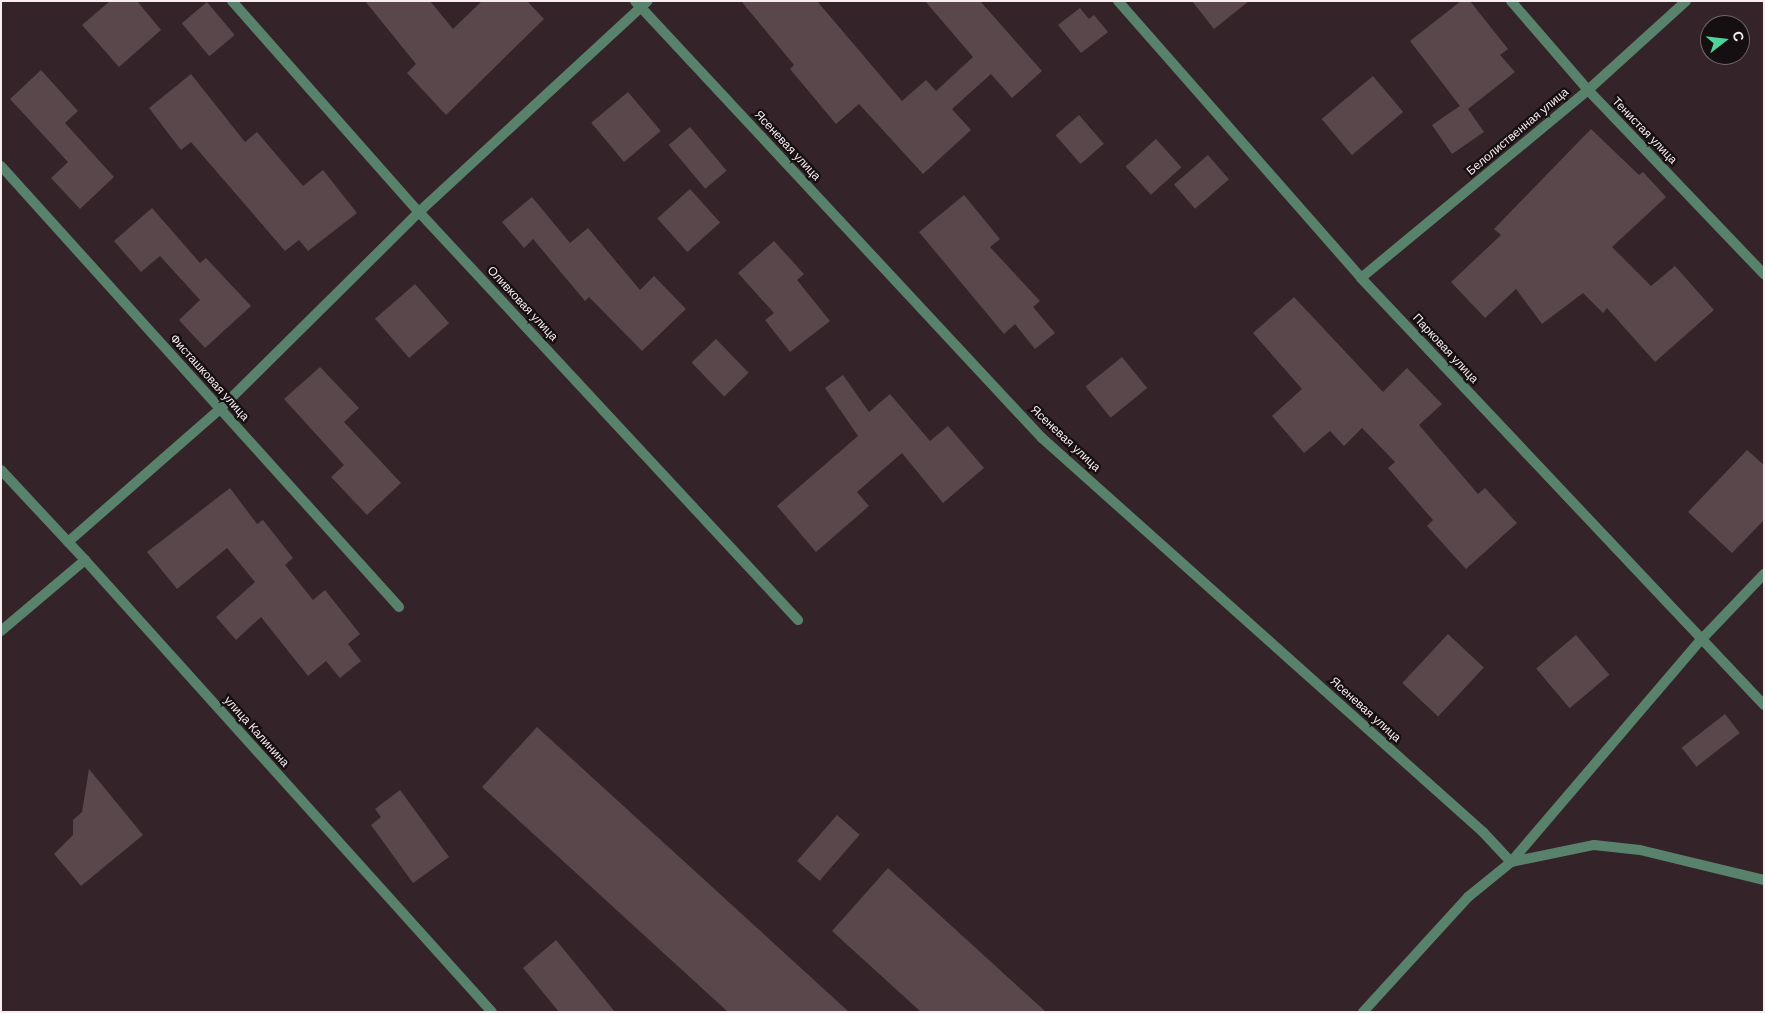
<!DOCTYPE html>
<meta charset="utf-8">
<style>
body{margin:0}
#map{position:relative;width:1765px;height:1013px;overflow:hidden;background:#342328;font-family:"DM Sans",sans-serif}
div>[style]{position:absolute}
[style*='--x']{left:calc(var(--x)*1px);top:calc(var(--y)*1px);width:calc(var(--w)*1px);rotate:calc(var(--a)*1deg)}
.building>*{inset:0;background:#59474c;transform-origin:0 0}
.minor>*{height:10px;margin:-5px;padding:0 5px;transform-origin:5px;border-radius:5px;background:#59826d}
.tertiary>*{height:10px;margin:-5px;padding:0 5px;transform-origin:5px;border-radius:5px;background:#59826d}
span{translate:-50% -50%;white-space:nowrap;text-align:center;line-height:1.15;-webkit-text-stroke:4.5px #160f11;paint-order:stroke}
.street-label{font-size:12px;color:#f7ecef}
.frame{position:absolute;inset:0;border:2px solid #f7ecef;pointer-events:none}
.north{position:absolute;left:1700px;top:15px;width:50px;height:50px;box-sizing:border-box;background:#160f11;border:1px solid #70676a;border-radius:50%;rotate:74deg;font-size:14px;font-weight:700;line-height:20px;text-align:center;color:#f7ecef}
.north::after{content:'';display:block;margin:auto;width:18px;height:22px;background:#4ed39a;clip-path:polygon(50% 0,100% 100%,50% 72%,0 100%)}
</style>
<div id="map">
<div class="building">
<div style="clip-path:polygon(110px 1px,137px 1px,161px 30px,119px 67px,82px 25px)"></div>
<div style="clip-path:polygon(365px 1px,430px 1px,453px 29px,482px 1px,527px 1px,544px 19px,446px 115px,407px 73px,416px 64px)"></div>
<div style="clip-path:polygon(741px 1px,817px 1px,902px 101px,926px 80px,936px 91px,973px 57px,925px 1px,980px 1px,1042px 71px,1012px 98px,991px 74px,952px 109px,971px 130px,923px 174px,859px 104px,836px 124px,790px 69px,794px 65px)"></div>
<div style="clip-path:polygon(1192px 1px,1249px 1px,1214px 29px)"></div>
<div style="clip-path:polygon(1461px 1px,1470px 1px,1508px 49px,1500px 55px,1515px 72px,1468px 109px,1484px 132px,1452px 154px,1432px 125px,1460px 106px,1410px 41px)"></div>
<div style="left:207px;top:2px;width:43px;height:33px;rotate:50deg"></div>
<div style="clip-path:polygon(1080px 8px,1089px 19px,1094px 15px,1108px 32px,1081px 53px,1058px 25px)"></div>
<div style="clip-path:polygon(41px 70px,78px 111px,65px 123px,114px 177px,80px 209px,51px 178px,68px 162px,10px 99px)"></div>
<div style="clip-path:polygon(191px 74px,245px 142px,257px 132px,303px 186px,323px 170px,357px 213px,308px 251px,299px 240px,285px 251px,191px 142px,181px 150px,149px 108px)"></div>
<div style="left:1373px;top:76px;width:47px;height:67px;rotate:50deg"></div>
<div style="left:628px;top:92px;width:51px;height:48px;rotate:50deg"></div>
<div style="left:1079px;top:115px;width:38px;height:31px;rotate:49deg"></div>
<div style="left:690px;top:127px;width:57px;height:28px;rotate:50deg"></div>
<div style="clip-path:polygon(1591px 129px,1639px 175px,1643px 172px,1666px 197px,1612px 247px,1651px 286px,1675px 266px,1714px 310px,1655px 362px,1607px 308px,1603px 313px,1583px 293px,1542px 324px,1516px 289px,1485px 318px,1451px 282px,1501px 235px,1494px 229px)"></div>
<div style="left:1156px;top:139px;width:38px;height:41px;rotate:48deg"></div>
<div style="left:1208px;top:155px;width:32px;height:45px;rotate:49deg"></div>
<div style="left:690px;top:189px;width:45px;height:44px;rotate:48deg"></div>
<div style="clip-path:polygon(964px 195px,1000px 239px,990px 247px,1040px 301px,1033px 307px,1055px 333px,1035px 349px,1015px 324px,1004px 334px,919px 232px)"></div>
<div style="clip-path:polygon(532px 197px,570px 243px,588px 228px,640px 290px,654px 276px,686px 309px,642px 351px,589px 297px,585px 301px,533px 239px,524px 248px,502px 222px)"></div>
<div style="clip-path:polygon(152px 208px,200px 263px,206px 258px,251px 306px,205px 348px,179px 320px,200px 300px,160px 256px,141px 272px,114px 241px)"></div>
<div style="clip-path:polygon(774px 241px,804px 274px,797px 280px,830px 321px,790px 352px,765px 320px,774px 313px,738px 273px)"></div>
<div style="left:415px;top:284px;width:52px;height:53px;rotate:49deg"></div>
<div style="clip-path:polygon(1294px 297px,1383px 392px,1407px 368px,1442px 404px,1419px 425px,1478px 494px,1485px 488px,1517px 523px,1466px 569px,1427px 526px,1433px 520px,1388px 468px,1395px 462px,1362px 428px,1344px 446px,1330px 431px,1304px 453px,1272px 416px,1302px 389px,1253px 333px)"></div>
<div style="left:716px;top:339px;width:47px;height:34px;rotate:46deg"></div>
<div style="left:1122px;top:357px;width:40px;height:47px;rotate:51deg"></div>
<div style="clip-path:polygon(320px 367px,359px 408px,344px 422px,401px 483px,367px 515px,331px 477px,344px 465px,284px 399px)"></div>
<div style="clip-path:polygon(843px 375px,869px 412px,890px 394px,930px 441px,948px 426px,984px 468px,943px 503px,902px 453px,857px 492px,869px 506px,816px 552px,777px 506px,858px 436px,825px 388px)"></div>
<div style="clip-path:polygon(1747px 450px,1764px 465px,1764px 520px,1732px 553px,1688px 512px)"></div>
<div style="clip-path:polygon(230px 488px,257px 524px,263px 520px,293px 558px,285px 565px,313px 600px,325px 590px,360px 634px,348px 644px,361px 661px,340px 678px,326px 661px,308px 676px,261px 617px,236px 640px,216px 617px,255px 582px,227px 548px,177px 589px,147px 552px)"></div>
<div style="left:1448px;top:634px;width:49px;height:67px;rotate:43deg"></div>
<div style="left:1576px;top:635px;width:52px;height:52px;rotate:50deg"></div>
<div style="left:1725px;top:714px;width:24px;height:55px;rotate:52deg"></div>
<div style="clip-path:polygon(537px 727px,849px 1012px,728px 1012px,482px 787px)"></div>
<div style="clip-path:polygon(89px 769px,143px 835px,81px 886px,54px 854px,73px 835px,73px 820px,82px 812px)"></div>
<div style="clip-path:polygon(400px 790px,449px 857px,413px 883px,371px 825px,381px 817px,375px 809px)"></div>
<div style="left:837px;top:815px;width:30px;height:61px;rotate:41deg"></div>
<div style="clip-path:polygon(888px 868px,1046px 1012px,921px 1012px,832px 931px)"></div>
<div style="clip-path:polygon(556px 940px,615px 1012px,559px 1012px,523px 968px)"></div>
</div>
<div class="minor">
<div style="--x:232;--y:1;--w:282;--a:48.5"></div>
<div style="--x:419;--y:212;--w:557;--a:47.11"></div>
<div style="--x:635;--y:1;--w:597;--a:47.04"></div>
<div style="--x:1042;--y:438;--w:591;--a:41.78"></div>
<div style="--x:1483;--y:832;--w:41;--a:47"></div>
<div style="--x:1511;--y:862;--w:291;--a:-49.5"></div>
<div style="--x:1700;--y:641;--w:93;--a:-46.3"></div>
<div style="--x:1118;--y:1;--w:368;--a:48.7"></div>
<div style="--x:1361;--y:278;--w:587;--a:46.66"></div>
<div style="--x:1511;--y:1;--w:118;--a:49.1"></div>
<div style="--x:1588;--y:90;--w:255;--a:46.3"></div>
<div style="--x:1;--y:166;--w:594;--a:47.93"></div>
<div style="--x:1361;--y:278;--w:295;--a:-39.6"></div>
<div style="--x:1588;--y:90;--w:132;--a:-42.2"></div>
<div style="--x:1;--y:470;--w:123;--a:47"></div>
<div style="--x:68;--y:542;--w:202;--a:-41.2"></div>
<div style="--x:220;--y:409;--w:280;--a:-44.7"></div>
<div style="--x:419;--y:212;--w:311;--a:-42.7"></div>
</div>
<div class="tertiary">
<div style="--x:1;--y:631;--w:110;--a:-40.2"></div>
<div style="--x:85;--y:560;--w:608;--a:48"></div>
<div style="--x:1363;--y:1012;--w:156;--a:-47.6"></div>
<div style="--x:1468;--y:897;--w:55;--a:-39.1"></div>
<div style="--x:1511;--y:862;--w:85;--a:-11.6"></div>
<div style="--x:1594;--y:845;--w:46;--a:6.2"></div>
<div style="--x:1640;--y:850;--w:128;--a:13.6"></div>
</div>
<div class="street-label">
<span style="left:1644px;top:131px;rotate:46deg">Тенистая улица</span>
<span style="left:1518px;top:132px;rotate:-40deg">Белолиственная улица</span>
<span style="left:787px;top:146px;rotate:47deg">Ясеневая улица</span>
<span style="left:522px;top:304px;rotate:47deg">Оливковая улица</span>
<span style="left:1445px;top:349px;rotate:47deg">Парковая улица</span>
<span style="left:209px;top:378px;rotate:48deg">Фисташковая улица</span>
<span style="left:1065px;top:439px;rotate:43deg">Ясеневая улица</span>
<span style="left:1365px;top:710px;rotate:42deg">Ясеневая улица</span>
<span style="left:256px;top:732px;rotate:48deg">улица Калинина</span>
</div>
<div class="frame"></div>
<div class="north">С</div>
</div>
